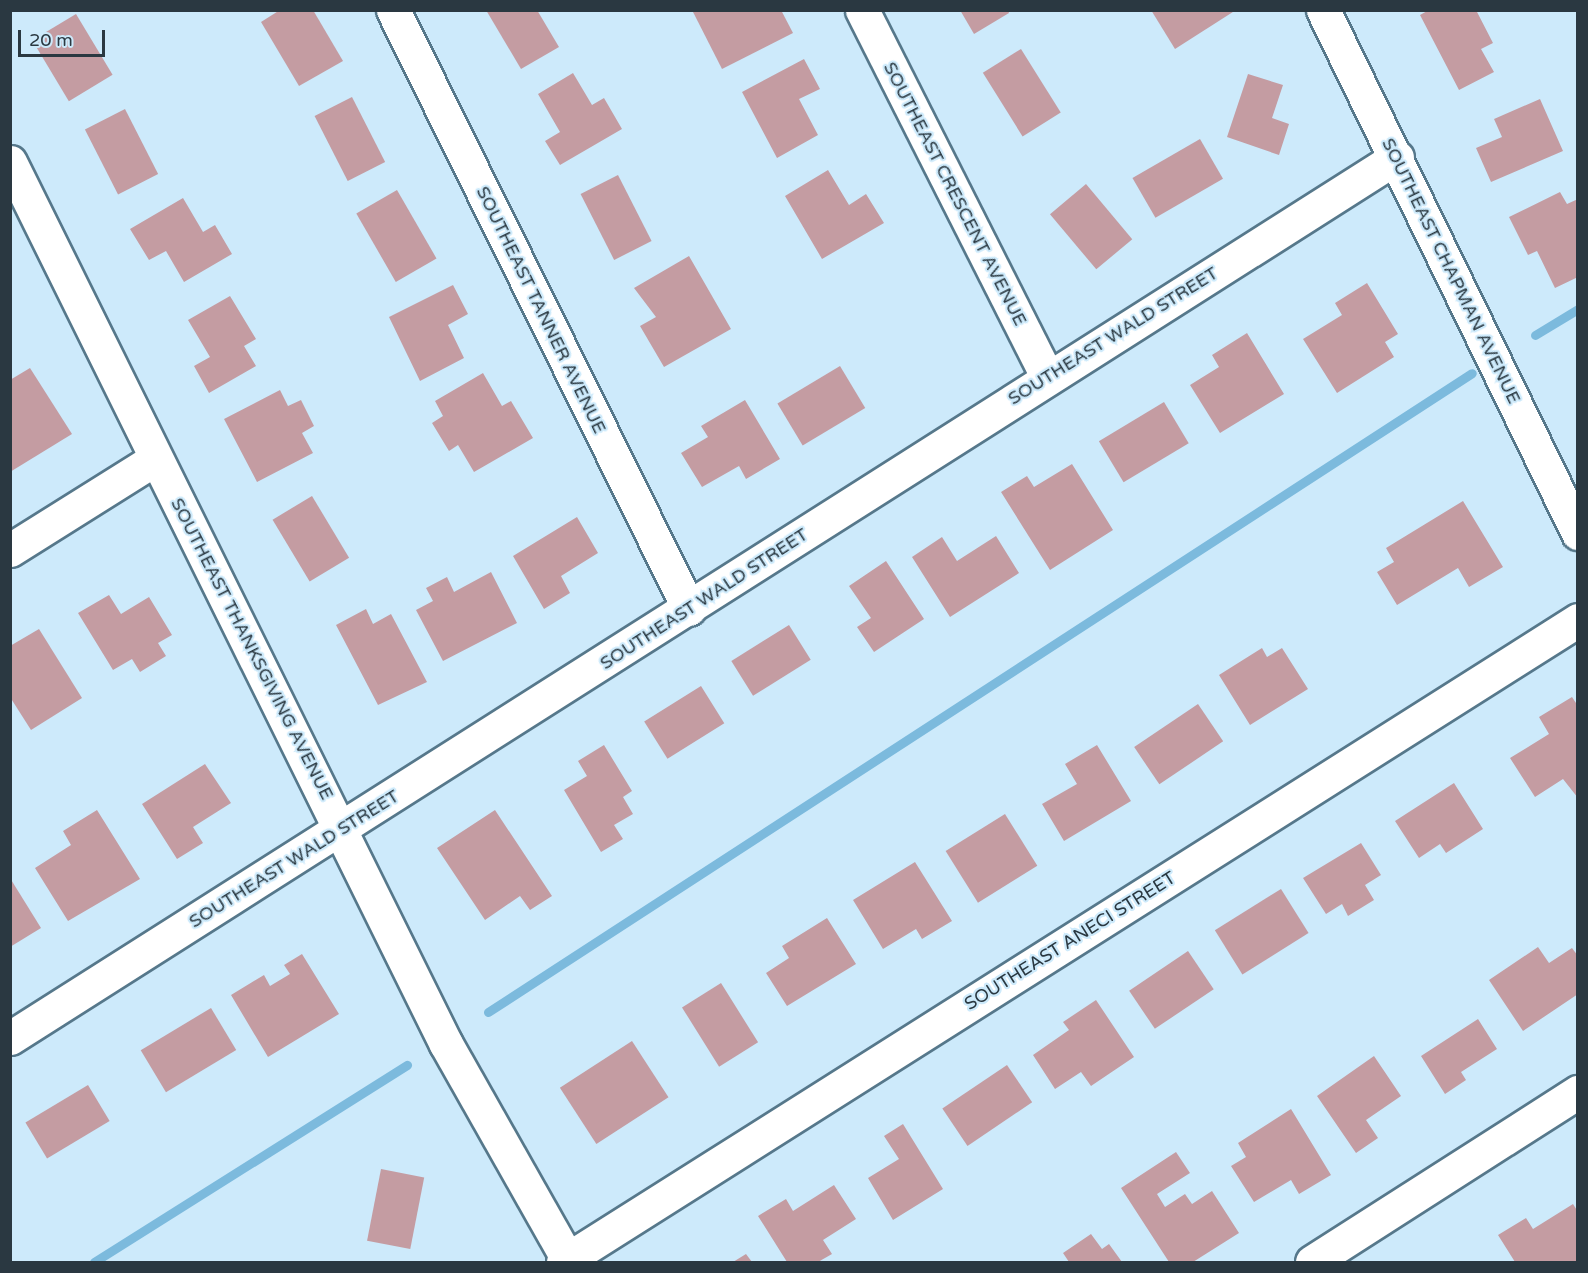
<!DOCTYPE html>
<style>
body{margin:0}
#map{position:relative;width:1588px;height:1273px;overflow:hidden;background:#cdeafb;font-family:"Varela Round",sans-serif}
div>[style]{position:absolute}
[style*='--x']{left:calc(var(--x)*1px);top:calc(var(--y)*1px);width:calc(var(--w)*1px);rotate:calc(var(--a)*1deg)}
.stream>*{height:9px;margin:-4.5px;padding:0 4.5px;transform-origin:4.5px;border-radius:4.5px;background:#7cbadd}
.building>*{inset:0;background:#c49ca2;transform-origin:0 0}
.roads{filter:drop-shadow(2px 0 #56788b) drop-shadow(-2px 0 #56788b) drop-shadow(0 2px #56788b) drop-shadow(0 -2px #56788b)}
.minor>*{height:33px;margin:-16.5px;padding:0 16.5px;transform-origin:16.5px;border-radius:16.5px;background:#fff}
span{translate:-50% -50%;white-space:nowrap;text-align:center;line-height:1.15;-webkit-text-stroke:4.5px #cdeafb;paint-order:stroke}
.street-label{font-size:18px;color:#2a3841}
.frame{position:absolute;inset:0;border:12px solid #2a3841;pointer-events:none}
.scale{position:absolute;left:18px;top:30px;width:87px;height:27px;box-sizing:border-box;border:3px solid #2a3841;border-top:0;padding-left:8px;font-size:18px;line-height:21px;white-space:nowrap;color:#2a3841;-webkit-text-stroke:4px #cdeafb;paint-order:stroke}
</style>
<div id="map">
<div class="stream">
<div style="--x:1535;--y:335;--w:50;--a:-31.2"></div>
<div style="--x:488;--y:1012;--w:1173;--a:-33"></div>
<div style="--x:94;--y:1262;--w:370;--a:-32.2"></div>
</div>
<div class="building">
<div style="clip-path:polygon(280px 10px,313px 10px,343px 61px,299px 86px,261px 22px)"></div>
<div style="clip-path:polygon(486px 10px,537px 10px,559px 47px,521px 69px)"></div>
<div style="clip-path:polygon(692px 10px,781px 10px,793px 33px,722px 69px)"></div>
<div style="clip-path:polygon(960px 10px,1008px 10px,1009px 13px,974px 34px)"></div>
<div style="clip-path:polygon(1151px 10px,1236px 10px,1175px 49px)"></div>
<div style="clip-path:polygon(1429px 10px,1476px 10px,1493px 43px,1481px 49px,1494px 72px,1459px 90px,1420px 15px)"></div>
<div style="left:76px;top:14px;width:71px;height:51px;rotate:59deg"></div>
<div style="left:1021px;top:49px;width:75px;height:45px;rotate:58deg"></div>
<div style="clip-path:polygon(804px 59px,820px 89px,799px 99px,818px 135px,777px 158px,742px 92px)"></div>
<div style="clip-path:polygon(573px 73px,592px 105px,604px 98px,622px 129px,560px 165px,545px 141px,560px 132px,538px 94px)"></div>
<div style="clip-path:polygon(1248px 74px,1283px 85px,1272px 118px,1289px 124px,1279px 155px,1227px 137px)"></div>
<div style="left:352px;top:97px;width:73px;height:42px;rotate:63deg"></div>
<div style="clip-path:polygon(1540px 99px,1563px 151px,1491px 182px,1476px 148px,1502px 137px,1494px 119px)"></div>
<div style="left:125px;top:109px;width:73px;height:45px;rotate:63deg"></div>
<div style="left:1200px;top:139px;width:46px;height:78px;rotate:60deg"></div>
<div style="clip-path:polygon(828px 170px,849px 205px,866px 194px,884px 223px,822px 259px,785px 196px)"></div>
<div style="left:618px;top:175px;width:74px;height:42px;rotate:63deg"></div>
<div style="left:1086px;top:184px;width:72px;height:47px;rotate:50deg"></div>
<div style="left:397px;top:190px;width:79px;height:47px;rotate:60deg"></div>
<div style="clip-path:polygon(1560px 192px,1567px 204px,1578px 199px,1578px 277px,1555px 288px,1537px 251px,1528px 255px,1509px 217px)"></div>
<div style="clip-path:polygon(183px 198px,203px 232px,215px 225px,232px 254px,184px 282px,166px 251px,149px 260px,130px 229px)"></div>
<div style="clip-path:polygon(689px 256px,731px 329px,664px 367px,640px 326px,656px 317px,634px 288px)"></div>
<div style="clip-path:polygon(1367px 283px,1398px 334px,1385px 342px,1394px 357px,1337px 393px,1303px 339px,1342px 315px,1335px 303px)"></div>
<div style="clip-path:polygon(453px 285px,468px 314px,448px 325px,464px 358px,420px 381px,389px 317px)"></div>
<div style="clip-path:polygon(230px 296px,256px 339px,244px 346px,256px 366px,209px 393px,194px 366px,210px 357px,188px 320px)"></div>
<div style="clip-path:polygon(1247px 333px,1284px 394px,1220px 433px,1190px 385px,1219px 367px,1212px 355px)"></div>
<div style="left:840px;top:366px;width:49px;height:73px;rotate:59deg"></div>
<div style="clip-path:polygon(30px 368px,72px 434px,10px 472px,10px 380px)"></div>
<div style="clip-path:polygon(483px 373px,502px 406px,511px 401px,533px 438px,474px 472px,458px 445px,449px 451px,432px 423px,443px 416px,435px 401px)"></div>
<div style="clip-path:polygon(280px 390px,288px 406px,301px 400px,314px 426px,302px 433px,313px 453px,257px 482px,224px 419px)"></div>
<div style="clip-path:polygon(745px 400px,780px 459px,746px 479px,739px 466px,702px 487px,681px 453px,708px 437px,701px 426px)"></div>
<div style="left:1164px;top:402px;width:48px;height:76px;rotate:59deg"></div>
<div style="clip-path:polygon(1072px 464px,1113px 530px,1050px 570px,1001px 492px,1027px 476px,1034px 487px)"></div>
<div style="left:312px;top:496px;width:72px;height:46px;rotate:59deg"></div>
<div style="clip-path:polygon(1463px 501px,1503px 567px,1469px 587px,1458px 568px,1397px 605px,1377px 572px,1394px 562px,1386px 548px)"></div>
<div style="clip-path:polygon(577px 517px,598px 553px,561px 576px,570px 593px,544px 609px,513px 556px)"></div>
<div style="clip-path:polygon(996px 536px,1019px 573px,950px 617px,912px 557px,942px 537px,957px 561px)"></div>
<div style="clip-path:polygon(886px 561px,924px 619px,874px 652px,857px 627px,871px 618px,849px 586px)"></div>
<div style="clip-path:polygon(491px 572px,517px 623px,443px 661px,416px 610px,433px 601px,426px 588px,447px 577px,454px 592px)"></div>
<div style="clip-path:polygon(109px 595px,121px 614px,149px 597px,172px 635px,158px 643px,166px 656px,140px 672px,132px 659px,113px 670px,78px 613px)"></div>
<div style="clip-path:polygon(366px 609px,373px 624px,391px 614px,427px 682px,378px 705px,336px 625px)"></div>
<div style="left:789px;top:625px;width:41px;height:68px;rotate:58deg"></div>
<div style="clip-path:polygon(39px 629px,82px 698px,31px 730px,10px 697px,10px 646px)"></div>
<div style="clip-path:polygon(1262px 648px,1267px 657px,1282px 648px,1308px 689px,1250px 725px,1219px 675px)"></div>
<div style="left:701px;top:686px;width:44px;height:67px;rotate:58deg"></div>
<div style="clip-path:polygon(1572px 697px,1578px 706px,1578px 798px,1563px 779px,1535px 797px,1510px 758px,1549px 734px,1539px 717px)"></div>
<div style="left:1198px;top:704px;width:45px;height:77px;rotate:56deg"></div>
<div style="clip-path:polygon(604px 745px,632px 791px,623px 797px,633px 814px,614px 825px,623px 839px,601px 852px,564px 790px,587px 776px,578px 761px)"></div>
<div style="clip-path:polygon(1097px 745px,1131px 801px,1064px 841px,1042px 804px,1077px 784px,1065px 764px)"></div>
<div style="clip-path:polygon(205px 764px,231px 803px,193px 827px,203px 843px,177px 859px,142px 804px)"></div>
<div style="clip-path:polygon(1454px 783px,1483px 829px,1446px 853px,1440px 844px,1419px 858px,1395px 821px)"></div>
<div style="clip-path:polygon(97px 810px,140px 879px,68px 921px,35px 868px,71px 845px,63px 831px)"></div>
<div style="clip-path:polygon(495px 810px,552px 896px,530px 910px,520px 896px,485px 920px,437px 848px)"></div>
<div style="left:1005px;top:814px;width:61px;height:70px;rotate:58deg"></div>
<div style="clip-path:polygon(1361px 843px,1381px 875px,1365px 885px,1374px 900px,1348px 916px,1342px 904px,1326px 914px,1303px 878px)"></div>
<div style="clip-path:polygon(915px 862px,952px 921px,922px 939px,916px 929px,883px 949px,853px 900px)"></div>
<div style="clip-path:polygon(10px 878px,41px 928px,10px 947px)"></div>
<div style="left:1281px;top:889px;width:52px;height:78px;rotate:58deg"></div>
<div style="clip-path:polygon(827px 918px,856px 964px,787px 1006px,766px 973px,789px 958px,782px 946px)"></div>
<div style="clip-path:polygon(1538px 947px,1549px 963px,1572px 948px,1578px 956px,1578px 994px,1523px 1031px,1489px 980px)"></div>
<div style="left:1188px;top:951px;width:46px;height:71px;rotate:56deg"></div>
<div style="clip-path:polygon(302px 954px,339px 1014px,268px 1057px,231px 995px,264px 975px,270px 986px,290px 974px,284px 965px)"></div>
<div style="left:721px;top:983px;width:70px;height:46px;rotate:58deg"></div>
<div style="clip-path:polygon(1096px 1000px,1134px 1057px,1091px 1086px,1081px 1072px,1055px 1089px,1033px 1055px,1069px 1030px,1063px 1022px)"></div>
<div style="left:211px;top:1008px;width:49px;height:82px;rotate:59deg"></div>
<div style="clip-path:polygon(1478px 1019px,1497px 1049px,1461px 1072px,1466px 1080px,1445px 1094px,1421px 1056px)"></div>
<div style="left:632px;top:1041px;width:67px;height:86px;rotate:57deg"></div>
<div style="clip-path:polygon(1374px 1056px,1401px 1096px,1366px 1120px,1378px 1138px,1356px 1153px,1317px 1096px)"></div>
<div style="left:1007px;top:1065px;width:45px;height:78px;rotate:56deg"></div>
<div style="left:88px;top:1085px;width:42px;height:73px;rotate:59deg"></div>
<div style="clip-path:polygon(1291px 1109px,1331px 1175px,1299px 1194px,1291px 1180px,1254px 1202px,1231px 1166px,1246px 1157px,1238px 1143px)"></div>
<div style="clip-path:polygon(903px 1124px,943px 1189px,893px 1220px,868px 1178px,899px 1159px,884px 1136px)"></div>
<div style="clip-path:polygon(1176px 1152px,1190px 1173px,1157px 1194px,1165px 1207px,1185px 1194px,1192px 1204px,1212px 1191px,1239px 1233px,1193px 1262px,1169px 1262px,1121px 1188px)"></div>
<div style="left:381px;top:1169px;width:44px;height:73px;rotate:11deg"></div>
<div style="clip-path:polygon(834px 1185px,856px 1219px,823px 1240px,832px 1254px,818px 1262px,787px 1262px,758px 1216px,786px 1199px,793px 1211px)"></div>
<div style="clip-path:polygon(1573px 1204px,1578px 1212px,1578px 1262px,1515px 1262px,1498px 1235px,1526px 1218px,1533px 1229px)"></div>
<div style="clip-path:polygon(1091px 1234px,1102px 1249px,1109px 1244px,1122px 1262px,1069px 1262px,1063px 1253px)"></div>
<div style="clip-path:polygon(746px 1254px,752px 1262px,733px 1262px)"></div>
</div>
<div class="roads">
<div class="minor">
<div style="--x:393;--y:10;--w:668;--a:63.7"></div>
<div style="--x:862;--y:10;--w:411;--a:63.2"></div>
<div style="--x:1323;--y:10;--w:582;--a:64.01"></div>
<div style="--x:10;--y:162;--w:984;--a:63.7"></div>
<div style="--x:446;--y:1044;--w:248;--a:60.5"></div>
<div style="--x:10;--y:550;--w:171;--a:-32.1"></div>
<div style="--x:10;--y:1038;--w:1643;--a:-32.42"></div>
<div style="--x:563;--y:1262;--w:1201;--a:-32.31"></div>
<div style="--x:1312;--y:1262;--w:316;--a:-32.6"></div>
</div>
</div>
<div class="street-label">
<span style="left:955px;top:194px;rotate:63deg">SOUTHEAST CRESCENT AVENUE</span>
<span style="left:1451px;top:271px;rotate:64deg">SOUTHEAST CHAPMAN AVENUE</span>
<span style="left:541px;top:310px;rotate:64deg">SOUTHEAST TANNER AVENUE</span>
<span style="left:1113px;top:336px;rotate:-32deg">SOUTHEAST WALD STREET</span>
<span style="left:704px;top:599px;rotate:-33deg">SOUTHEAST WALD STREET</span>
<span style="left:252px;top:649px;rotate:63deg">SOUTHEAST THANKSGIVING AVENUE</span>
<span style="left:294px;top:859px;rotate:-32deg">SOUTHEAST WALD STREET</span>
<span style="left:1070px;top:941px;rotate:-32deg">SOUTHEAST ANECI STREET</span>
</div>
<div class="frame"></div>
<div class="scale">20 m</div>
</div>
